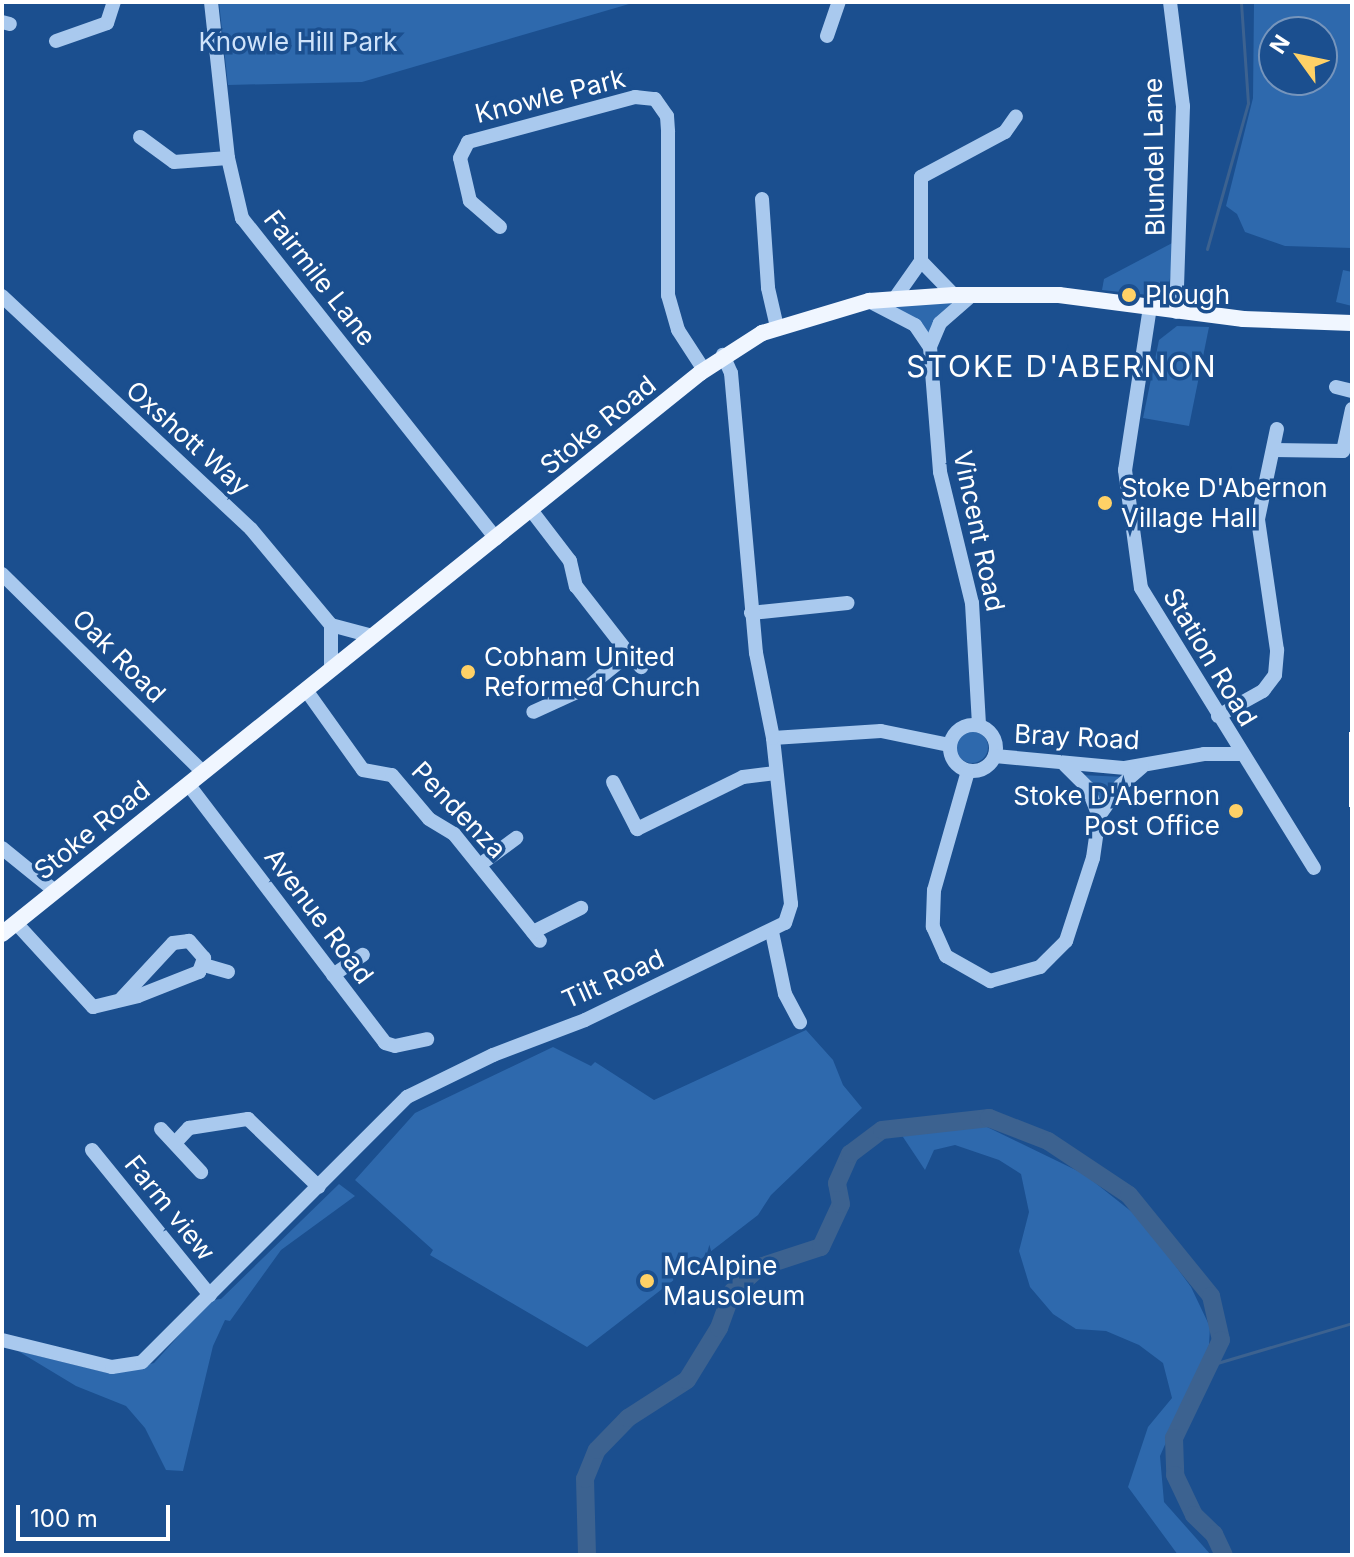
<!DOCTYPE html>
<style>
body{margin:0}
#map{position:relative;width:1354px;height:1557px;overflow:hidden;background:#1b4f8f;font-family:Inter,sans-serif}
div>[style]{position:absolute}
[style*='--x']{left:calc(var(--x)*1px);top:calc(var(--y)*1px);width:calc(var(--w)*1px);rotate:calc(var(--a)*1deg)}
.green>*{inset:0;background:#2e69ad}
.round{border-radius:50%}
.stream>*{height:3px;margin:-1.5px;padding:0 1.5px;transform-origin:1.5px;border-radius:1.5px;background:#3c6290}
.river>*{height:18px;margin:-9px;padding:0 9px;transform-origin:9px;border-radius:9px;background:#3c6290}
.minor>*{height:14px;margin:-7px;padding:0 7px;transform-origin:7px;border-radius:7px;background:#a9c9ee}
.minor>.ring{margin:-7px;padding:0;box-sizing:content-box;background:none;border:14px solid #a9c9ee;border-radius:50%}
.major>*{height:16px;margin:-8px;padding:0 8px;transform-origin:8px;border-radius:8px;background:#f0f6ff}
.rail>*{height:6px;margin-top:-3px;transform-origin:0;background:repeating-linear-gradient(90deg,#1b4f8f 0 9px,#fff 0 18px);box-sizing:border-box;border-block:2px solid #fff}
.dots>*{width:22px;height:22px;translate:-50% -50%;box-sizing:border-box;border:4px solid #1b4f8f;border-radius:50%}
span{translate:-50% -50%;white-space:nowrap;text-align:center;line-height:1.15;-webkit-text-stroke:7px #1b4f8f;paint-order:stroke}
.park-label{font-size:26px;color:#cfe3fa}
.street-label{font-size:26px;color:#fff}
.poi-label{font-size:26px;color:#fff}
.left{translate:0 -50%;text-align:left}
.right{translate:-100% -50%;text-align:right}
.quarter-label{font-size:30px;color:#fff;letter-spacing:2px}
.frame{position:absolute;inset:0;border:4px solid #fff;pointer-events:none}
.north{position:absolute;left:1258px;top:16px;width:80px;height:80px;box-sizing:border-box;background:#1b4f8f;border:2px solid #7695bc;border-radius:50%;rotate:303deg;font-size:22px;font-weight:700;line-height:32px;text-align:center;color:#fff}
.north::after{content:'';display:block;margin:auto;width:28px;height:36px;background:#ffd166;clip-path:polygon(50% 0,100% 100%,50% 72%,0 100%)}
.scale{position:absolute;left:16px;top:1505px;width:154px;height:36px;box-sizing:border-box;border:4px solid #fff;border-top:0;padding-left:10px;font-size:24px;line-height:28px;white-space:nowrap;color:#fff;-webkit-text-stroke:6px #1b4f8f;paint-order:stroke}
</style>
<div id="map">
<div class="green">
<div style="clip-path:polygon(219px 2px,636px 2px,362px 82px,228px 85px)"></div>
<div style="clip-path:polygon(evenodd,1254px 2px,1352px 2px,1352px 248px,1285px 246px,1245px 232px,1237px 214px,1226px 206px,1253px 98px,1254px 2px,1274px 32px,1322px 32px,1322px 80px,1274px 80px,1274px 32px)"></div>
<div style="clip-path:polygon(1176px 241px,1167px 297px,1102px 290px,1104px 279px)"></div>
<div style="clip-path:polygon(1343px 270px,1352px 272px,1352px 306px,1336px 302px)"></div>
<div style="clip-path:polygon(959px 301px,929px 337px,913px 317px,889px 305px)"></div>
<div style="clip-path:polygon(1177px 326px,1209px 327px,1189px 426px,1143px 418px,1159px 340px)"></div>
<div class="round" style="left:956px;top:731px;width:32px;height:32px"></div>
<div style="clip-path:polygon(1081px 775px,1124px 777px,1103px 805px)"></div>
<div style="clip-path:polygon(806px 1030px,833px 1060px,843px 1085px,862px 1108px,771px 1195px,758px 1215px,587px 1347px,430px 1255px,433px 1250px,355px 1180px,415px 1113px,553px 1047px,591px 1066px,595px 1062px,654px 1100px)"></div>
<div style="clip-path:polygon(985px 1126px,1084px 1174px,1142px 1220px,1191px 1287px,1210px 1327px,1209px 1345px,1160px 1456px,1164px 1502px,1211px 1555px,1178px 1555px,1128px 1487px,1148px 1427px,1172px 1398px,1163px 1363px,1139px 1345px,1106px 1331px,1076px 1329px,1053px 1314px,1030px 1287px,1019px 1251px,1029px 1212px,1021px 1174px,999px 1160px,955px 1145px,934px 1150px,925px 1170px,901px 1134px)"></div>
<div style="clip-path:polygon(339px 1184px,355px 1196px,281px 1250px,230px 1321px,225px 1320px,213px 1346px,183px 1471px,166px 1470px,145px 1428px,126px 1406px,76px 1386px,18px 1351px,112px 1374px,154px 1363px,211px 1300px,221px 1299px)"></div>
</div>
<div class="stream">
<div style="--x:1207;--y:249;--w:152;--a:-74.3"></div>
<div style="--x:1248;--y:103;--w:101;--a:-94"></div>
<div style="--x:1207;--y:1366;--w:151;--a:-16.5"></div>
</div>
<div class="river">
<div style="--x:587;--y:1555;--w:76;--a:-91.5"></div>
<div style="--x:585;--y:1479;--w:31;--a:-68"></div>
<div style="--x:597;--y:1450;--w:45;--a:-45.9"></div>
<div style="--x:628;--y:1418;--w:70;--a:-32.8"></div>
<div style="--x:687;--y:1380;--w:61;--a:-58.4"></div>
<div style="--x:719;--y:1328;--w:38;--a:-70"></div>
<div style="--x:732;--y:1292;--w:38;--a:-42"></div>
<div style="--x:760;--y:1267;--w:64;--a:-18.2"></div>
<div style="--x:821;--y:1247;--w:47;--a:-65.1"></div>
<div style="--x:841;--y:1204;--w:21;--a:-101"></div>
<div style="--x:837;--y:1183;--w:32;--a:-66"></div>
<div style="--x:850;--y:1154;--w:40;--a:-37"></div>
<div style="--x:882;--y:1130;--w:108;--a:-6.4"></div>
<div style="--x:989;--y:1118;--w:63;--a:21.3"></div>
<div style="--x:1048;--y:1141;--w:97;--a:33.7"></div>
<div style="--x:1129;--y:1195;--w:130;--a:50.9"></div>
<div style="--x:1211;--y:1296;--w:45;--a:77.2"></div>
<div style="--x:1221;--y:1340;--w:109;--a:115.6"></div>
<div style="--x:1174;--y:1438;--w:37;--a:88"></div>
<div style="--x:1175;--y:1475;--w:44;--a:64.6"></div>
<div style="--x:1194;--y:1515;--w:28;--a:44"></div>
<div style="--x:1214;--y:1534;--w:23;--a:65"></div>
</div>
<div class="minor">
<div style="--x:211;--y:2;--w:157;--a:83.8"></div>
<div style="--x:228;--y:158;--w:62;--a:76.9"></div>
<div style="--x:242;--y:218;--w:409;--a:51.6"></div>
<div style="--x:1170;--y:2;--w:105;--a:82.9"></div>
<div style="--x:1183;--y:106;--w:206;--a:91.9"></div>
<div style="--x:2;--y:22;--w:8;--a:14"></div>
<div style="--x:827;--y:36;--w:36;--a:-71"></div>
<div style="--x:56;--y:41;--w:54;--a:-19.4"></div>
<div style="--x:107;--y:23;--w:22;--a:-72"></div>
<div style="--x:140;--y:137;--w:42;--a:36.3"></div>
<div style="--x:174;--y:162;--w:54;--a:-4.2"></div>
<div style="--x:762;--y:199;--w:89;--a:86.1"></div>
<div style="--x:768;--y:288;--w:40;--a:77"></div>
<div style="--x:500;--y:227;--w:40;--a:-139"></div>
<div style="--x:470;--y:201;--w:44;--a:-103.1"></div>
<div style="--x:460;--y:158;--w:18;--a:-63"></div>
<div style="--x:468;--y:142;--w:173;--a:-15.1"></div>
<div style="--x:635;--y:97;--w:20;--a:6"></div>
<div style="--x:655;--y:99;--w:21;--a:55"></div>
<div style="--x:667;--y:116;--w:16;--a:86"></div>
<div style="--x:668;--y:132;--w:163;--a:90"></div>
<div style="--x:668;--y:295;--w:36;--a:74"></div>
<div style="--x:678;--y:330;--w:48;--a:57"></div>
<div style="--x:921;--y:261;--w:47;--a:45.9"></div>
<div style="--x:972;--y:295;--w:43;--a:138.8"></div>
<div style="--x:940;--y:323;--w:26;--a:113"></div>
<div style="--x:930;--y:347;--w:125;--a:85.4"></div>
<div style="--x:940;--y:472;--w:135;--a:76.3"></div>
<div style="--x:972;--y:603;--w:122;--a:86.7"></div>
<div style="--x:2;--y:296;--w:341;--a:43.1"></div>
<div style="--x:251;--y:529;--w:125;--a:50.2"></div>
<div style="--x:331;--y:625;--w:42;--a:15"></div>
<div style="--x:895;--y:298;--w:45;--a:-54.9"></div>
<div style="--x:921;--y:261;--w:84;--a:-90"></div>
<div style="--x:921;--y:177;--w:95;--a:-28.2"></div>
<div style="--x:1005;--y:132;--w:19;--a:-55"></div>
<div style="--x:869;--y:301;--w:52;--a:27.6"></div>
<div style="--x:915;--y:325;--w:27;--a:56"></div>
<div style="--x:1150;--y:307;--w:165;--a:98.7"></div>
<div style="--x:1125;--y:470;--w:119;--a:82.3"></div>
<div style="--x:1141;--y:588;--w:329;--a:58.3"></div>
<div style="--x:1336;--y:387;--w:16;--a:14"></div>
<div style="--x:1274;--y:450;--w:69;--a:0.8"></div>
<div style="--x:1343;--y:451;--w:43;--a:-77.9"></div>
<div style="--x:531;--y:510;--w:64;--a:52.6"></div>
<div style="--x:570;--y:561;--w:26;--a:77"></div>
<div style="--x:576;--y:586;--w:86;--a:52.1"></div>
<div style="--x:629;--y:654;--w:53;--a:141.2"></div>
<div style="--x:588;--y:687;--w:60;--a:155.6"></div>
<div style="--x:2;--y:574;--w:282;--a:44.6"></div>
<div style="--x:751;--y:613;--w:97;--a:-5.9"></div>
<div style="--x:629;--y:654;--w:18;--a:47"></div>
<div style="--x:331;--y:670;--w:45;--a:-90"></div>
<div style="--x:306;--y:690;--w:98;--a:54.5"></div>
<div style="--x:363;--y:770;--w:29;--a:10"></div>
<div style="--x:392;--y:775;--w:57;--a:49.9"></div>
<div style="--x:429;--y:819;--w:29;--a:31"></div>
<div style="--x:454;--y:834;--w:137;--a:51.2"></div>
<div style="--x:1218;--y:716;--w:51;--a:-29.1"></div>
<div style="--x:1263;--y:691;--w:20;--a:-53"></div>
<div style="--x:1275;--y:675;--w:25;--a:-85"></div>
<div style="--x:1277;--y:650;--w:132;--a:-98.3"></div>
<div style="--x:1258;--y:519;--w:92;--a:-78.1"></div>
<div class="ring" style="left:950px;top:725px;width:32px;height:32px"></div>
<div style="--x:773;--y:738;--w:108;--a:-3.7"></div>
<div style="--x:881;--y:731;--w:69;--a:11.6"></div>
<div style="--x:995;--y:756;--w:131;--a:5.3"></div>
<div style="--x:1125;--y:768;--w:80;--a:-10"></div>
<div style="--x:1204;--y:754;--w:38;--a:0"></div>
<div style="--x:1065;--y:765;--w:33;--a:45"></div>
<div style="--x:1088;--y:788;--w:30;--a:69"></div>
<div style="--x:968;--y:771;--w:124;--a:105.9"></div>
<div style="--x:934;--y:890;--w:37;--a:92"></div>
<div style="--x:933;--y:927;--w:32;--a:66"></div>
<div style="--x:946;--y:956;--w:51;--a:29.6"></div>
<div style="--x:990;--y:981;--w:52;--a:-15.6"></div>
<div style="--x:1040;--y:967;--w:37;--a:-45"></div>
<div style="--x:1066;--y:941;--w:87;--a:-72"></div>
<div style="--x:1093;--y:858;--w:42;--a:-81.9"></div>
<div style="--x:1099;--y:816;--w:37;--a:-55"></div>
<div style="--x:1120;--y:786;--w:29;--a:-41"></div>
<div style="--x:613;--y:782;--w:53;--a:62.9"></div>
<div style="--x:637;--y:829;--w:118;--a:-26.1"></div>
<div style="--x:743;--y:777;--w:33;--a:-7"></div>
<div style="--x:188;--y:784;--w:325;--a:52.7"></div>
<div style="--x:385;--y:1043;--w:10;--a:17"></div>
<div style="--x:395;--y:1046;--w:33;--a:-12"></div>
<div style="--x:2;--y:848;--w:68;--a:39.1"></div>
<div style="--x:481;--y:864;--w:44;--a:-36.6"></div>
<div style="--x:16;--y:923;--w:114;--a:47.5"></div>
<div style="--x:93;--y:1007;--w:46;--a:-13.7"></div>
<div style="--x:138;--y:996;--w:66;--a:-21.5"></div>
<div style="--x:199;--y:972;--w:15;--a:-70"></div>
<div style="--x:204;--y:958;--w:23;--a:-131"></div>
<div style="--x:189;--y:941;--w:16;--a:173"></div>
<div style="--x:173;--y:943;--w:76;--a:132.9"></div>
<div style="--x:533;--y:932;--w:54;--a:-26.6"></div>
<div style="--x:772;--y:932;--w:63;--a:78.2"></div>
<div style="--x:785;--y:994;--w:32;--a:62"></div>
<div style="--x:204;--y:965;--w:25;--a:16"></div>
<div style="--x:333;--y:975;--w:36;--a:-34"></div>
<div style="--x:161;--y:1129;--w:59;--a:47.1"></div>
<div style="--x:175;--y:1143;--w:21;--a:-47"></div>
<div style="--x:189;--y:1128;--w:60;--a:-8.7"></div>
<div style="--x:248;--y:1119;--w:98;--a:43.8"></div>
<div style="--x:92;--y:1150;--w:187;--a:50.9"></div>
<div style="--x:2;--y:1340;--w:113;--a:13.8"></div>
<div style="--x:112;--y:1367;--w:30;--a:-9"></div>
<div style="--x:142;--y:1362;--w:375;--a:-45"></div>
<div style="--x:407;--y:1097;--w:96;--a:-26"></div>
<div style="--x:493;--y:1055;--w:98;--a:-20.8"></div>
<div style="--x:585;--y:1020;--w:222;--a:-25.9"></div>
<div style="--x:785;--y:923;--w:20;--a:-72"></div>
<div style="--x:791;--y:904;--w:167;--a:-96.2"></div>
<div style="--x:773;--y:738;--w:87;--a:-101.3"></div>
<div style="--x:756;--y:653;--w:281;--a:-95.1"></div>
<div style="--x:731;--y:373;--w:20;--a:-114"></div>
</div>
<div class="major">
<div style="--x:2;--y:934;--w:896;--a:-38.79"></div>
<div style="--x:700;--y:373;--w:74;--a:-32.8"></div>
<div style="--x:762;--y:333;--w:112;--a:-16.7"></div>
<div style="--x:869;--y:301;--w:85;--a:-4"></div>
<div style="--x:954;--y:295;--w:105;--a:0"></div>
<div style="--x:1059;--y:295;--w:186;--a:7.4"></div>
<div style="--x:1243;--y:319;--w:109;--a:2.1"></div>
</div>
<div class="rail">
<div style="--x:1352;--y:732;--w:75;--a:90"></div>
</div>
<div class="dots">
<div style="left:1129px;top:295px;background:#ffd166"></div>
<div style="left:1105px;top:503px;background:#ffd166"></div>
<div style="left:468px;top:672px;background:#ffd166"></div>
<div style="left:1236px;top:811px;background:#ffd166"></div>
<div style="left:647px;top:1281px;background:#ffd166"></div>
</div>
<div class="park-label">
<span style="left:298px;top:42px">Knowle Hill Park</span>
</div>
<div class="street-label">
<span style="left:550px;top:96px;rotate:-14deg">Knowle Park</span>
<span style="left:1154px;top:157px;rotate:-91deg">Blundel Lane</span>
<span style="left:320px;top:278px;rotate:52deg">Fairmile Lane</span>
<span style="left:598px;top:425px;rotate:-39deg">Stoke Road</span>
<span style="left:188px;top:438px;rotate:42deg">Oxshott Way</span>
<span style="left:979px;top:531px;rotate:78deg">Vincent Road</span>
<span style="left:119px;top:656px;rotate:45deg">Oak Road</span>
<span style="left:1210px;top:657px;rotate:59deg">Station Road</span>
<span style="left:1077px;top:737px;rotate:3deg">Bray Road</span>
<span style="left:459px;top:810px;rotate:46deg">Pendenza</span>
<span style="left:92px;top:830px;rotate:-39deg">Stoke Road</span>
<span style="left:319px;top:916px;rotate:53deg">Avenue Road</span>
<span style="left:613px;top:979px;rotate:-24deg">Tilt Road</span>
<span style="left:170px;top:1208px;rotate:51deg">Farm view</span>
</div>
<div class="poi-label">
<span class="left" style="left:1145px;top:295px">Plough</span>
<span class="left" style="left:1121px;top:503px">Stoke D'Abernon<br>Village Hall</span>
<span class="left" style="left:484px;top:672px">Cobham United<br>Reformed Church</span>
<span class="right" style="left:1220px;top:811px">Stoke D'Abernon<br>Post Office</span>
<span class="left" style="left:663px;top:1281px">McAlpine<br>Mausoleum</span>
</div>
<div class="quarter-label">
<span style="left:1062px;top:366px">STOKE D'ABERNON</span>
</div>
<div class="frame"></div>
<div class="north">N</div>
<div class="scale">100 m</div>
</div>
